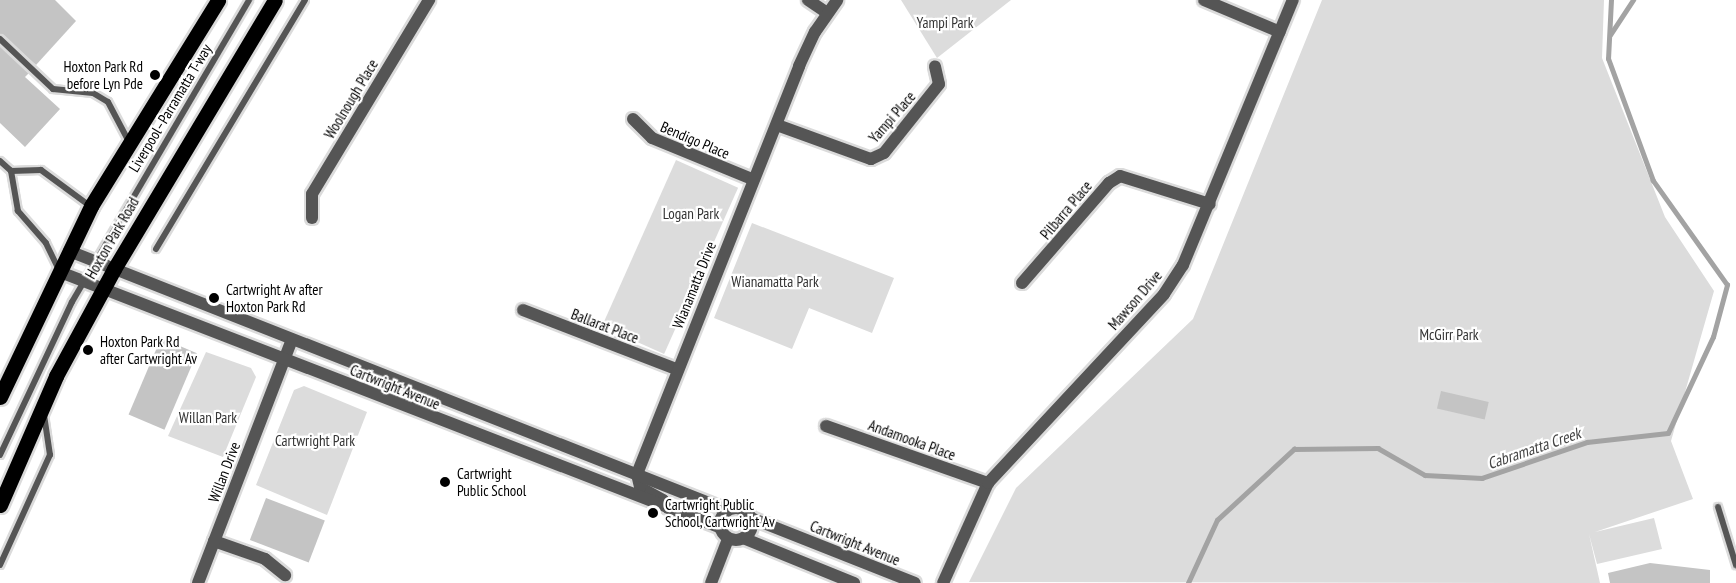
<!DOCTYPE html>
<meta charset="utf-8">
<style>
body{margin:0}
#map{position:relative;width:1736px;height:583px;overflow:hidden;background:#fff;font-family:"PT Sans Narrow",sans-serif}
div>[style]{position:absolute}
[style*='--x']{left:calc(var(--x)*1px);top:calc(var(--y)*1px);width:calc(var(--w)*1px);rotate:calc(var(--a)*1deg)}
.green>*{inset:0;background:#dcdcdc;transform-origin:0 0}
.stream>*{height:4.5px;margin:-2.25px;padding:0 2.25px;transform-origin:2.25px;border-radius:2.25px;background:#a3a3a3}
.building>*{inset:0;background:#c4c4c4;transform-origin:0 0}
.roads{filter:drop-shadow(2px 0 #dbdbdb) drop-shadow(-2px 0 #dbdbdb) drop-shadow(0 2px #dbdbdb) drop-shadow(0 -2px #dbdbdb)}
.service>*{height:6px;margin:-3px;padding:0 3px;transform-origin:3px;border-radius:3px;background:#555}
.minor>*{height:12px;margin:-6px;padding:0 6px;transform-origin:6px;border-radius:6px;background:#555}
.tertiary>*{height:12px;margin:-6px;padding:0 6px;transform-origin:6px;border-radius:6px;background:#555}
.tertiary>.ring{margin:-6px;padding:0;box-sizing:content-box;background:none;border:12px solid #555;border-radius:50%}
.primary>*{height:15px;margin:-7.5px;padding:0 7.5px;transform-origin:7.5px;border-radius:7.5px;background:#000}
.dots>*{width:16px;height:16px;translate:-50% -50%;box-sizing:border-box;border:3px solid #fff;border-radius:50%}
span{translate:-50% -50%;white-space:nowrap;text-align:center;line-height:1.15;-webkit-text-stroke:4.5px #fff;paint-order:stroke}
.park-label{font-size:15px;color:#333}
.poi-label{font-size:15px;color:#000}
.right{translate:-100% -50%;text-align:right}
.left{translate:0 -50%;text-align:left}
.street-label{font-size:15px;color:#000}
.water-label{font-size:16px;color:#444;font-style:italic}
</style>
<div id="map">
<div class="green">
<div style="clip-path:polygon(901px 0,1011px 0,937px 58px)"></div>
<div style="clip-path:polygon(1322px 0,1604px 0,1602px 58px,1665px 217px,1714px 291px,1671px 441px,1693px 499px,1595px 532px,1654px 518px,1662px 549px,1597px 564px,1589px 534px,1600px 583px,969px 582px,1016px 488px,1193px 319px)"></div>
<div style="left:676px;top:160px;width:68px;height:182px;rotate:24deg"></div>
<div style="clip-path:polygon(752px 223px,894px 278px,872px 333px,809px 308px,792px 349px,714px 318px)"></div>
<div style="clip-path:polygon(206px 352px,251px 368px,256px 377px,223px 457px,168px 436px)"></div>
<div style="clip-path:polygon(304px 386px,367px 412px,327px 515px,256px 485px,294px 390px)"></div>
</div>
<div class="stream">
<div style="--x:1610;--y:35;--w:42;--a:-56.7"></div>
<div style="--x:1188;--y:583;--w:69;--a:-65.3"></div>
<div style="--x:1217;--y:520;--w:105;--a:-42.7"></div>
<div style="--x:1294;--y:449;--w:84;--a:-0.7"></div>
<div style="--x:1378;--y:448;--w:54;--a:29.9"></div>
<div style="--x:1425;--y:475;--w:57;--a:3"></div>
<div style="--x:1482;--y:478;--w:111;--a:-18.9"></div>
<div style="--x:1587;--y:442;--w:81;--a:-6.3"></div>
<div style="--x:1668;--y:433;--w:106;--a:-64.9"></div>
<div style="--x:1713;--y:337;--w:54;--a:-74.9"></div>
<div style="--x:1727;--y:285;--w:128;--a:-125.4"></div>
<div style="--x:1653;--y:181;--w:130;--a:-110.2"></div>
<div style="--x:1608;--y:59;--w:59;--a:-87.1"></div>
</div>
<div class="building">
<div style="clip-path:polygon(0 0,55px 0,76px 21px,36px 65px,0 34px)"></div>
<div style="clip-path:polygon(0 46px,29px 73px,25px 77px,60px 109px,25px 147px,0 123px)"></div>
<div style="left:161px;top:338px;width:39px;height:83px;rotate:23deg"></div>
<div style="left:1441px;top:391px;width:49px;height:18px;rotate:13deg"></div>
<div style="left:266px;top:498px;width:63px;height:45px;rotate:21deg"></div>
<div style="clip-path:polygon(1650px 563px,1710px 570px,1710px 583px,1610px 583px,1608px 573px)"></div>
</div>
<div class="roads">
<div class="service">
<div style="--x:0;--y:39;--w:73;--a:43.3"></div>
<div style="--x:53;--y:89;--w:40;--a:5.7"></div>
<div style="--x:93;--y:93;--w:17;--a:31"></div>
<div style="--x:108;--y:102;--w:43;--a:62.2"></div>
<div style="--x:0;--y:161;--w:15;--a:42"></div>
<div style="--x:156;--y:249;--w:290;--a:-59.1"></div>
<div style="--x:59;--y:270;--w:30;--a:-116"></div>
<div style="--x:46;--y:243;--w:43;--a:-131.2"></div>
<div style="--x:18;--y:211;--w:41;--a:-99.9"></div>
<div style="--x:11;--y:171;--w:30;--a:-2"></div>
<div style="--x:41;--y:170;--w:61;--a:36.3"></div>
<div style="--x:0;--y:455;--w:169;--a:-64.8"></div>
<div style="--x:72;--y:302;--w:350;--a:-59.6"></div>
<div style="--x:1718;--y:507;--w:61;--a:72.8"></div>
<div style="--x:0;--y:565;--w:121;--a:-65.6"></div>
<div style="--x:50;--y:455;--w:40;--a:-98.5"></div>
</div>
<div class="minor">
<div style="--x:808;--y:0;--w:23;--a:34"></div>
<div style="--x:1204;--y:0;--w:82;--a:22.8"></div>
<div style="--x:633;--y:119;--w:27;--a:45"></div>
<div style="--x:652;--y:138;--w:108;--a:22.3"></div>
<div style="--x:777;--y:125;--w:100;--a:19.9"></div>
<div style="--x:871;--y:159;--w:14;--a:-25"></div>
<div style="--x:884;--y:153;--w:88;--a:-51.4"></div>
<div style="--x:939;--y:84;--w:18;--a:-103"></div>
<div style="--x:312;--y:218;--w:24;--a:-90"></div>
<div style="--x:312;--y:194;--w:227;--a:-58.9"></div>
<div style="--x:1022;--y:283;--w:133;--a:-49"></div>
<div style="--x:1109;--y:183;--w:13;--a:-32"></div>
<div style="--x:1120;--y:176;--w:94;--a:17.3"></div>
<div style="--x:523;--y:310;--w:164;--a:21.1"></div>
<div style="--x:826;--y:426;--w:172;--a:19.4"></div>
<div style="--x:668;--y:508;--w:9;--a:-122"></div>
<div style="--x:663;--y:500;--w:26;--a:-151"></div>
<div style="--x:640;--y:487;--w:13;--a:-103"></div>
<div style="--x:637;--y:474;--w:439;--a:-68.3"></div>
<div style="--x:799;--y:66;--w:38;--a:-65"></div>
<div style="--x:815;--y:32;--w:39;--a:-55"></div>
<div style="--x:214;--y:541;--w:54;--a:19.4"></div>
<div style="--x:265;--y:559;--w:26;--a:39"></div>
<div style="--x:198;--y:583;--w:261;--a:-68.9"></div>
<div style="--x:711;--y:583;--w:47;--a:-68.9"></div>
<div style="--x:943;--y:583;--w:110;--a:-65.8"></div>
<div style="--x:988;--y:483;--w:258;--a:-47"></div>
<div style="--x:1164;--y:294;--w:35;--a:-57"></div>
<div style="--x:1183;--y:265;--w:287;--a:-67.5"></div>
</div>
<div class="tertiary">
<div style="--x:69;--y:251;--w:707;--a:21.49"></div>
<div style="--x:60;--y:272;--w:707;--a:21.15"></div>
<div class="ring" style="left:720px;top:508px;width:20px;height:20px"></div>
<div style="--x:751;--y:518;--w:176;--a:21.6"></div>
<div style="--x:743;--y:538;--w:120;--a:22.1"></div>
</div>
<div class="primary">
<div style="--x:0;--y:397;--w:212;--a:-64.5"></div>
<div style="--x:91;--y:206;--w:242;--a:-58.3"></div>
<div style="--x:0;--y:505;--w:141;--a:-66.5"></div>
<div style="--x:56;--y:376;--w:122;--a:-61.5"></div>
<div style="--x:114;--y:269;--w:313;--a:-59.1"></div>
</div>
</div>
<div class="dots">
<div style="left:155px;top:75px;background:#000"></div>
<div style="left:214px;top:298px;background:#000"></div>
<div style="left:88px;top:350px;background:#000"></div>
<div style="left:445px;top:482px;background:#000"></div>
<div style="left:653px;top:513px;background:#000"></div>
</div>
<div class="park-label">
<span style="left:945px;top:23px">Yampi Park</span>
<span style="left:691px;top:214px">Logan Park</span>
<span style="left:775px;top:282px">Wianamatta Park</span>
<span style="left:1449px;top:335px">McGirr Park</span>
<span style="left:208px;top:418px">Willan Park</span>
<span style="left:315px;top:441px">Cartwright Park</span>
</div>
<div class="poi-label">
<span class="right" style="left:143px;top:75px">Hoxton Park Rd<br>before Lyn Pde</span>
<span class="left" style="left:226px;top:298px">Cartwright Av after<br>Hoxton Park Rd</span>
<span class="left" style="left:100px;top:350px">Hoxton Park Rd<br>after Cartwright Av</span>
<span class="left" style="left:457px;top:482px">Cartwright<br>Public School</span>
<span class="left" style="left:665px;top:513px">Cartwright Public<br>School, Cartwright Av</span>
</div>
<div class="street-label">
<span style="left:351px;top:99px;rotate:-59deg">Woolnough Place</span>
<span style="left:170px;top:108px;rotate:-59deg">Liverpool–Parramatta T-way</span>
<span style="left:892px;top:117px;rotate:-49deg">Yampi Place</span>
<span style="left:695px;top:140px;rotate:23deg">Bendigo Place</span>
<span style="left:1066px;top:210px;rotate:-50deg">Pilbarra Place</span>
<span style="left:112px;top:238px;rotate:-60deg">Hoxton Park Road</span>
<span style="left:694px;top:285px;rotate:-68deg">Wianamatta Drive</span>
<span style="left:1135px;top:300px;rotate:-49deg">Mawson Drive</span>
<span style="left:605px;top:326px;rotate:21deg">Ballarat Place</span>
<span style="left:395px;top:387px;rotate:22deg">Cartwright Avenue</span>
<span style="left:912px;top:440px;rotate:20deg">Andamooka Place</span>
<span style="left:224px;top:472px;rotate:-69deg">Willan Drive</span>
<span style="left:855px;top:543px;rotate:22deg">Cartwright Avenue</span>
</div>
<div class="water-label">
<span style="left:1534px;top:448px;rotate:-19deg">Cabramatta Creek</span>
</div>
</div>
